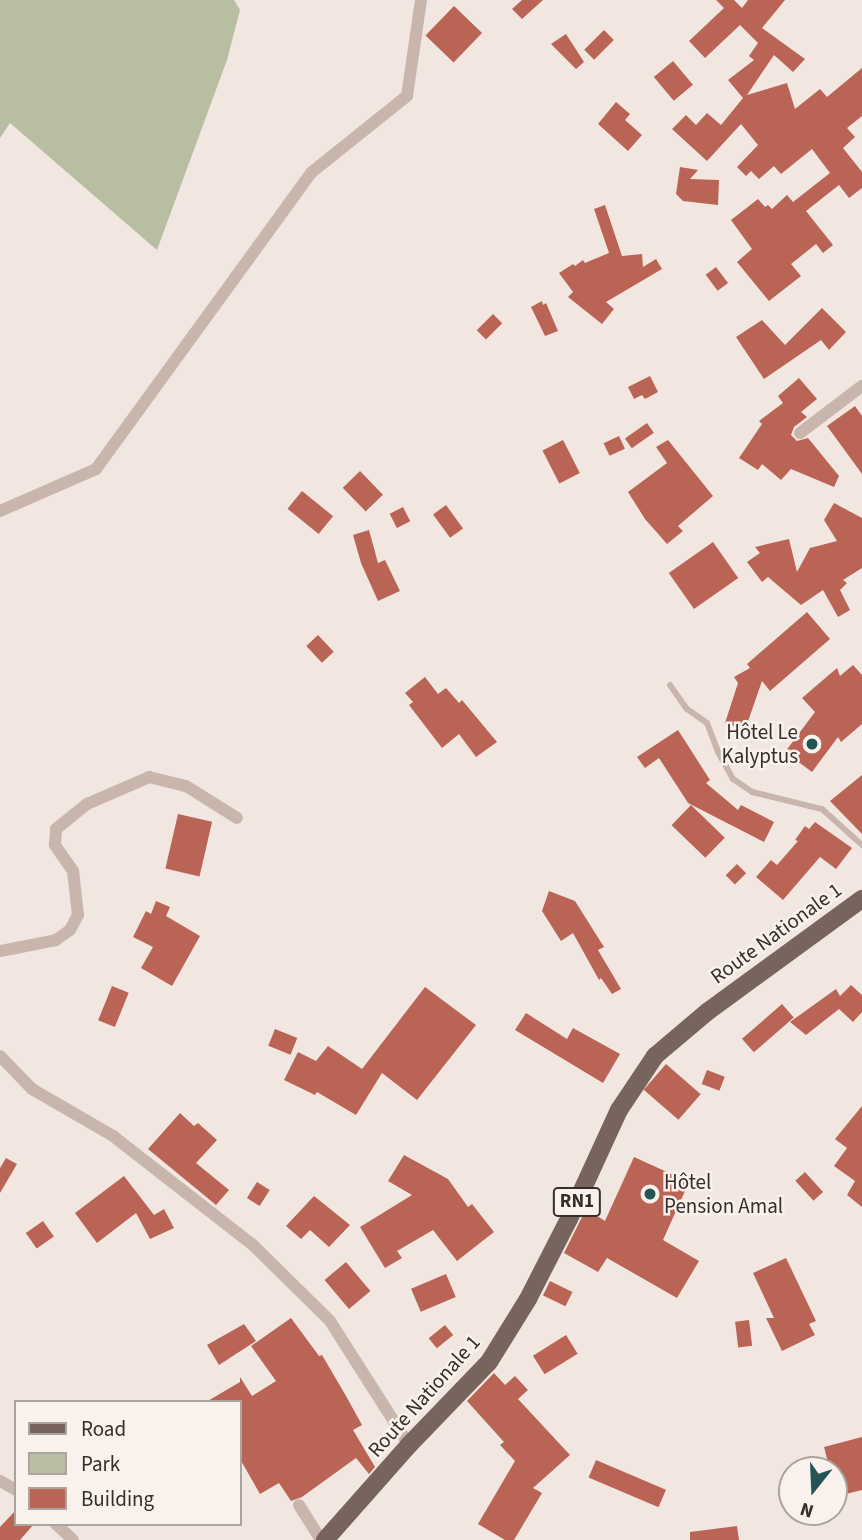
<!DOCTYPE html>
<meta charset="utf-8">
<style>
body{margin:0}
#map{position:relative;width:862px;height:1540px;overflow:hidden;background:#f1e7e0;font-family:"Source Sans 3",sans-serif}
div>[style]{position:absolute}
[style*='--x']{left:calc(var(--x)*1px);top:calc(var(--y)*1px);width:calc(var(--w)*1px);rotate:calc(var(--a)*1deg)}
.green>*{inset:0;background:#b7bea1}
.building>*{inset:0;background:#ba6455;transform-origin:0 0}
.service>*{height:6px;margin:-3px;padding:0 3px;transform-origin:3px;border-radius:3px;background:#c8b6ad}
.minor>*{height:12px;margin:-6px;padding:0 6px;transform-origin:6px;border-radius:6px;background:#c8b6ad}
.primary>*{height:18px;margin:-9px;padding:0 9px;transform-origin:9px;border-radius:9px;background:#77645d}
.dots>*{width:19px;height:19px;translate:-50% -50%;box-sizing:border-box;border:4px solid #f8f1ec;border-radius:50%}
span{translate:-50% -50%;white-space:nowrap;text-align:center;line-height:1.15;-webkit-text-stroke:5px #f8f1ec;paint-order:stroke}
.shield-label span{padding:2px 5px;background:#f8f1ec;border:2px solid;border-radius:5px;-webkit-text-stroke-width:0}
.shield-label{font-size:19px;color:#372d2b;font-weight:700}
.poi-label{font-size:21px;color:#372d2b}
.right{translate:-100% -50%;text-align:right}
.left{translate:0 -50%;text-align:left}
.street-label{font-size:21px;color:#372d2b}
.legend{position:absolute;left:14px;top:1400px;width:228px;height:126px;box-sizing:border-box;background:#f8f1ec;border:2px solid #aba39f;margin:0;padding:9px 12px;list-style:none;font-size:21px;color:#372d2b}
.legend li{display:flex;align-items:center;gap:14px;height:35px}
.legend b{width:35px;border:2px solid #aba39f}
.north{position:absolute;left:778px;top:1456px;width:70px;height:70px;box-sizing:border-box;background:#f8f1ec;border:2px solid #aba39f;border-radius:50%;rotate:198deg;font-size:19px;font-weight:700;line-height:28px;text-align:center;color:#372d2b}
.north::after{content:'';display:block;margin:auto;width:24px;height:32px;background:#245453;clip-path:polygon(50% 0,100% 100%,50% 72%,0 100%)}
</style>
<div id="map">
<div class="green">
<div style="clip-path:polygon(0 0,234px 0,240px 10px,227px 60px,157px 250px,10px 123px,0 138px)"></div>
</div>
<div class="building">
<div style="clip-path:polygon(522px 0,543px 0,522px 19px,512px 9px)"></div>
<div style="clip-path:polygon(716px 0,734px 0,742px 8px,748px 0,785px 0,762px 28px,805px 59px,793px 72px,774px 55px,747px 95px,787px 83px,795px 109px,820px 89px,827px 97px,862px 68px,862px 116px,847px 128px,855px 137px,843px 148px,862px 172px,862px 188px,849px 198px,839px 185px,806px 211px,833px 245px,823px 253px,816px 244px,791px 264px,801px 276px,769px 301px,737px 262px,752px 249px,731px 220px,758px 199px,765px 207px,768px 205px,772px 209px,787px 195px,793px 202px,830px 173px,812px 149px,781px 174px,774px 166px,759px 179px,751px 171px,746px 176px,737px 167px,758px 145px,741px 124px,707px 161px,672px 129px,686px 115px,696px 125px,707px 113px,721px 125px,743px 98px,728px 80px,754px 60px,749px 56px,758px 43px,740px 25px,705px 58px,689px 41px,724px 8px)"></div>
<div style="left:454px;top:6px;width:39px;height:41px;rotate:44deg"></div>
<div style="left:604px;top:30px;width:14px;height:28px;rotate:45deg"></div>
<div style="clip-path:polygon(566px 34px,584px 62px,576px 69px,551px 44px)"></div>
<div style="left:673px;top:61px;width:31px;height:25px;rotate:50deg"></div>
<div style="clip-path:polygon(616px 102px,630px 114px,625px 120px,642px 135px,628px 151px,598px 124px)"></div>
<div style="clip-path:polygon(680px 167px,698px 170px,690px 179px,719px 180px,718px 205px,683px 201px,676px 194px)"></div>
<div style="clip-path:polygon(605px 205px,622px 256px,642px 254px,643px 267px,656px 259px,662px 269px,606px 302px,614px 309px,602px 324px,568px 297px,573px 292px,559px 273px,573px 264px,575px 266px,583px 260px,585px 263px,609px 253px,594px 209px)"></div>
<div style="left:716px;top:267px;width:20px;height:13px;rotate:53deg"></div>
<div style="clip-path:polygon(542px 301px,543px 305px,546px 303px,558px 331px,545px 336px,531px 307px)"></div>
<div style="clip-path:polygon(822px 308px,846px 332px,829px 350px,821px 340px,764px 379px,736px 337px,762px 320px,785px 345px)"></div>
<div style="left:493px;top:314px;width:13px;height:23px;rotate:45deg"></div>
<div style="clip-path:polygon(650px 376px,658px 392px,645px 399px,642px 395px,634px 399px,628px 387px)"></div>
<div style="clip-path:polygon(799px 378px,817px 399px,801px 412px,807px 417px,794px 427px,791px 435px,797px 441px,808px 438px,839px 476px,834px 487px,791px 469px,781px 480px,762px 464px,758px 470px,739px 458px,762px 424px,759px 421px,783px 403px,778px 396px)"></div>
<div style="clip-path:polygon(855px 406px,862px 416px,862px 474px,827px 426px)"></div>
<div style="left:647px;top:423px;width:12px;height:27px;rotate:55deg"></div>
<div style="left:619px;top:436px;width:14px;height:17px;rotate:65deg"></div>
<div style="left:563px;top:440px;width:37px;height:23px;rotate:63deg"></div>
<div style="clip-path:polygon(668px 440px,713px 496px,678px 526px,683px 531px,667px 544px,645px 519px,628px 492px,667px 463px,656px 447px)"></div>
<div style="left:360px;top:471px;width:33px;height:24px;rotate:46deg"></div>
<div style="left:302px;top:491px;width:40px;height:23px;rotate:39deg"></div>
<div style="clip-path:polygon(834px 503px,862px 518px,862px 568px,843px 580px,847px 583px,840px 590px,850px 610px,838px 617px,823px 590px,801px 605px,768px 577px,762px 582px,747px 562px,760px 553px,755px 547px,789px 539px,797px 572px,810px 548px,837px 541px,824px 520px)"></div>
<div style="left:446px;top:505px;width:29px;height:16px;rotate:54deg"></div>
<div style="left:403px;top:507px;width:16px;height:15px;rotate:63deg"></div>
<div style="clip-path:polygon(369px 530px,378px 563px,385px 560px,400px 591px,378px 601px,361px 563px,353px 535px)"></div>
<div style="left:713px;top:542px;width:44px;height:54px;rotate:55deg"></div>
<div style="clip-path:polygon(807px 612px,830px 639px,770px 691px,762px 681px,745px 730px,725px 723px,738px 683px,734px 677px,750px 668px,747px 664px)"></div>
<div style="left:318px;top:635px;width:23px;height:16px;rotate:47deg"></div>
<div style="clip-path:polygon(853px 665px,862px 675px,862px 724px,841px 742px,838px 737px,812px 772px,785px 752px,815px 712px,802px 698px,837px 668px,840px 676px)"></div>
<div style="clip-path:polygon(425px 677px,438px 694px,446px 688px,459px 703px,462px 700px,497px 742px,476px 757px,459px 734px,442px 748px,409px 705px,413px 702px,405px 693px)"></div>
<div style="clip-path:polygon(678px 730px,710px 780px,706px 783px,738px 810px,741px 805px,774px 822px,764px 842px,688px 803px,659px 758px,645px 768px,637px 757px)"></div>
<div style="clip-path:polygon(862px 775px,862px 834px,830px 801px)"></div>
<div style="left:691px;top:805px;width:47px;height:28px;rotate:44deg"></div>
<div style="left:178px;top:814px;width:35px;height:56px;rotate:13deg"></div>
<div style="clip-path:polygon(815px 822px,852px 848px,836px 869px,820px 857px,783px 900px,756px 877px,771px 860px,777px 865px,798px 841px,795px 840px,805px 826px,809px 829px)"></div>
<div style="left:737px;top:864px;width:13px;height:16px;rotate:45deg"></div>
<div style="clip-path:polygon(549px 891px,575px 901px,604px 947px,598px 950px,621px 989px,612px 994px,601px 978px,599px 980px,573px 933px,561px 941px,542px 911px)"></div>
<div style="clip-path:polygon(156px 901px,170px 907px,166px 916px,200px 936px,172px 986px,141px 968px,153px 947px,133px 937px,146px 911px,151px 914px)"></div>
<div style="clip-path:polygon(851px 985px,862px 995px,862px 1012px,853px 1022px,839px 1009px,806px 1035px,790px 1022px,836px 989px,840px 996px)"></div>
<div style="left:112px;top:986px;width:18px;height:37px;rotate:22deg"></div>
<div style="clip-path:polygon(425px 987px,476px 1025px,417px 1100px,382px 1073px,356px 1115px,317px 1092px,315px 1095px,284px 1080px,298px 1052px,316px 1061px,328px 1046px,362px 1069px)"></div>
<div style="left:782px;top:1004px;width:18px;height:53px;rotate:49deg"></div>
<div style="clip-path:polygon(526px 1013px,567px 1039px,573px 1028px,620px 1054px,603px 1083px,515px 1030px)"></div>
<div style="left:275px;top:1029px;width:24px;height:18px;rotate:22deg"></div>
<div style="left:666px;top:1064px;width:46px;height:34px;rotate:41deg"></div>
<div style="left:707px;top:1070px;width:19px;height:15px;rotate:21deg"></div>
<div style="clip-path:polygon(862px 1106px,862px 1207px,847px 1195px,855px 1181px,834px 1166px,847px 1148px,835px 1139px)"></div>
<div style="clip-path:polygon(180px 1113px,194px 1126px,198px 1123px,217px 1140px,196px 1163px,229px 1190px,216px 1205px,148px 1149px)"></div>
<div style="clip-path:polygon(404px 1155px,448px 1179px,468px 1207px,472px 1204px,494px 1232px,457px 1261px,433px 1230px,397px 1251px,402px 1258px,385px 1268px,360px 1227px,412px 1195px,388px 1181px)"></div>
<div style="clip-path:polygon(634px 1157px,689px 1182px,663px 1240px,699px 1261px,677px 1298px,607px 1258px,598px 1272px,564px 1253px,586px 1209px,605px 1221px)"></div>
<div style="clip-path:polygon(6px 1158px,17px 1164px,0 1193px,0 1168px)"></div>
<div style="left:805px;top:1172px;width:27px;height:13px;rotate:48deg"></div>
<div style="clip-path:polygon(124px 1176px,154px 1215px,164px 1209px,174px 1228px,150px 1239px,136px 1213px,97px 1243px,75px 1213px)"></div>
<div style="left:257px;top:1182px;width:15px;height:19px;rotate:32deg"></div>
<div style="clip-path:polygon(314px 1196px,350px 1225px,329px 1247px,310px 1230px,301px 1239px,286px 1226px)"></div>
<div style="left:43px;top:1221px;width:19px;height:21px;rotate:55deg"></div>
<div style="clip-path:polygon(786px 1258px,816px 1321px,809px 1324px,815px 1335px,782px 1351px,766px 1318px,774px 1318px,753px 1273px)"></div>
<div style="left:346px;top:1262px;width:38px;height:28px;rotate:50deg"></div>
<div style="left:446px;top:1274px;width:25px;height:38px;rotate:67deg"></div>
<div style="left:550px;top:1281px;width:25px;height:16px;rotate:26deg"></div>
<div style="clip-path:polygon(291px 1318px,319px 1356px,322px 1355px,346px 1396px,362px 1425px,353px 1430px,375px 1467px,369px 1474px,356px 1458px,302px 1497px,291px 1501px,279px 1483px,260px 1494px,240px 1459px,240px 1402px,206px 1402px,240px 1382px,240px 1377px,252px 1396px,276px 1381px,251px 1346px)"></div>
<div style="left:749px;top:1320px;width:26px;height:14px;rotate:83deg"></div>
<div style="clip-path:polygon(244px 1324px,256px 1341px,219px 1365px,207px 1345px)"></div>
<div style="left:445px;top:1325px;width:13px;height:21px;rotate:51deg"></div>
<div style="left:566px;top:1335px;width:22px;height:39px;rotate:58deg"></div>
<div style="clip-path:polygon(494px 1373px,505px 1385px,515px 1376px,528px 1390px,518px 1399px,570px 1455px,533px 1488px,542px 1493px,514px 1540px,505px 1540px,478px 1524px,515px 1461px,500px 1445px,504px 1442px,467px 1401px)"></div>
<div style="clip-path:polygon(862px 1437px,862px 1490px,838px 1496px,834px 1470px,830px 1470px,824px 1447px)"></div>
<div style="left:596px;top:1460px;width:76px;height:19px;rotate:23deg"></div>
<div style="clip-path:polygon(16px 1510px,16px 1524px,34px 1524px,20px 1540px,0 1540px,0 1527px)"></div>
<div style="clip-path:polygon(737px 1526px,739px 1540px,690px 1540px,690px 1532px)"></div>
</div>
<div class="service">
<div style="--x:670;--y:685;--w:29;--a:55"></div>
<div style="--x:687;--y:709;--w:24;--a:35"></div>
<div style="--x:707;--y:723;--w:31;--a:69"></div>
<div style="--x:718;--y:752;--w:31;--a:61"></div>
<div style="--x:733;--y:779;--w:23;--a:34"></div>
<div style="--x:752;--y:792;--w:72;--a:13.7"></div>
<div style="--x:822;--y:809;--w:54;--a:42"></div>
</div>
<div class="minor">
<div style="--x:800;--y:433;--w:78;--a:-37.2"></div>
<div style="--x:0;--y:511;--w:105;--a:-23.6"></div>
<div style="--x:96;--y:469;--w:367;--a:-54"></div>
<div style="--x:312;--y:172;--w:122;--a:-38.7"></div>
<div style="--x:407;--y:96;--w:97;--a:-81.7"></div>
<div style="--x:0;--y:951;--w:57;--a:-11.1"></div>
<div style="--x:56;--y:940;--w:17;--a:-36"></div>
<div style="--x:70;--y:930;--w:17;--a:-62"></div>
<div style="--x:78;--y:915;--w:44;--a:-96.5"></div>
<div style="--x:73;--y:871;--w:32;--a:-125"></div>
<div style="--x:55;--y:845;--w:16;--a:-86"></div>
<div style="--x:56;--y:829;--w:40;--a:-39"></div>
<div style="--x:87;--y:804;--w:68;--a:-23.5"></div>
<div style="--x:149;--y:777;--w:38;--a:14"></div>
<div style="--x:186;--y:786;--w:60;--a:32.1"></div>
<div style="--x:0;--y:1056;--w:46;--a:45.9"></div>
<div style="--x:32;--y:1089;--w:94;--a:30.1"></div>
<div style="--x:113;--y:1136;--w:177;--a:37.9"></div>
<div style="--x:253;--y:1245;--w:108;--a:44.6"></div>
<div style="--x:330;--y:1321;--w:147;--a:57.5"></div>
<div style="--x:0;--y:1481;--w:18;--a:29"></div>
<div style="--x:299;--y:1505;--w:41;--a:57.8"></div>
<div style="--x:56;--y:1524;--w:23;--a:43"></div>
</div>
<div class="primary">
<div style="--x:325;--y:1540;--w:127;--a:-48.5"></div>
<div style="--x:409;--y:1445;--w:115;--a:-46.1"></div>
<div style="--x:489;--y:1362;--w:74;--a:-58.2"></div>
<div style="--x:528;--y:1299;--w:90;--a:-62.9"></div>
<div style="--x:569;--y:1219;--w:120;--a:-65.4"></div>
<div style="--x:619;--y:1110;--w:65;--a:-56.3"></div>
<div style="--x:655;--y:1056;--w:68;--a:-40.2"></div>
<div style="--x:707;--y:1012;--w:192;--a:-36.1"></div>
</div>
<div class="dots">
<div style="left:812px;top:744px;background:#245453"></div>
<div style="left:650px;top:1194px;background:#245453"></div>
</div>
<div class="shield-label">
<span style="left:577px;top:1202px">RN1</span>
</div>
<div class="poi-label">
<span class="right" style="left:798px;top:744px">Hôtel Le<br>Kalyptus</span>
<span class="left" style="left:664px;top:1194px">Hôtel<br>Pension Amal</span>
</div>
<div class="street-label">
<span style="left:776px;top:933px;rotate:-36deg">Route Nationale 1</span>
<span style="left:424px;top:1396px;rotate:-48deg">Route Nationale 1</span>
</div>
<ul class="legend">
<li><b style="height:9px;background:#77645d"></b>Road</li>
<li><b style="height:19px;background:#b7bea1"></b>Park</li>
<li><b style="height:19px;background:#ba6455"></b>Building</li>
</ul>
<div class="north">N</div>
</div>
